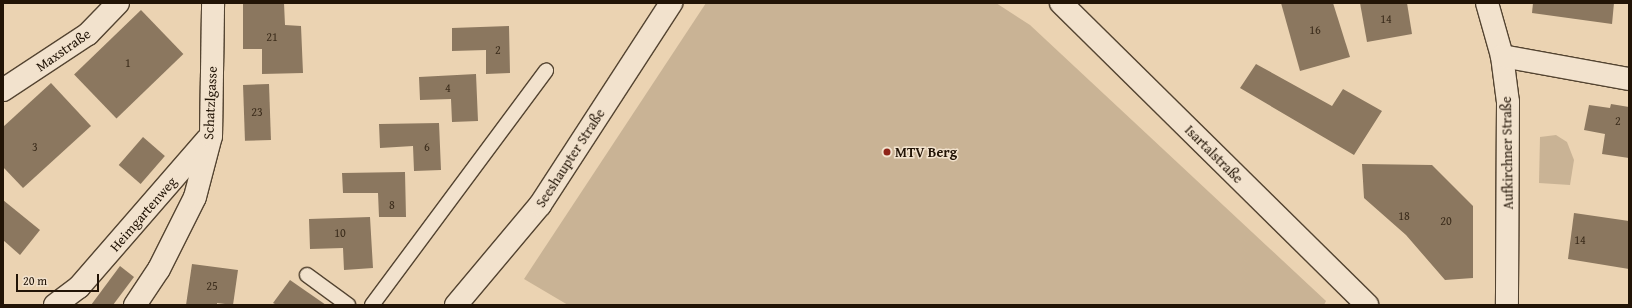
<!DOCTYPE html>
<meta charset="utf-8">
<style>
body{margin:0}
#map{position:relative;width:1632px;height:308px;overflow:hidden;background:#ebd3b2;font-family:"Gentium Book Plus",serif}
div>[style]{position:absolute}
[style*='--x']{left:calc(var(--x)*1px);top:calc(var(--y)*1px);width:calc(var(--w)*1px);rotate:calc(var(--a)*1deg)}
.green>*{inset:0;background:#c9b395}
.building>*{inset:0;background:#8b775f;transform-origin:0 0}
.roads{filter:drop-shadow(1px 0 #544431) drop-shadow(-1px 0 #544431) drop-shadow(0 1px #544431) drop-shadow(0 -1px #544431)}
.lane>*{height:14px;margin:-7px;padding:0 7px;transform-origin:7px;border-radius:7px;background:#f2e2cd}
.street>*{height:22px;margin:-11px;padding:0 11px;transform-origin:11px;border-radius:11px;background:#f2e2cd}
.secondary>*{height:22px;margin:-11px;padding:0 11px;transform-origin:11px;border-radius:11px;background:#f2e2cd}
.dots>*{width:11px;height:11px;translate:-50% -50%;box-sizing:border-box;border:2px solid #f2e2cd;border-radius:50%}
span{translate:-50% -50%;white-space:nowrap;text-align:center;line-height:1.15;-webkit-text-stroke:3px #f2e2cd;paint-order:stroke}
.number-label{font-size:12px;color:#3c2d1c}
.number-label span{-webkit-text-stroke-width:0}
.street-label{font-size:14px;color:#221406}
.poi-label{font-size:14px;color:#221406;font-weight:700}
.left{translate:0 -50%;text-align:left}
.frame{position:absolute;inset:0;border:4px solid #221406;pointer-events:none}
.scale{position:absolute;left:16px;top:274px;width:83px;height:18px;box-sizing:border-box;border:2px solid #221406;border-top:0;padding-left:5px;font-size:12px;line-height:14px;white-space:nowrap;color:#221406;-webkit-text-stroke:3px #f2e2cd;paint-order:stroke}
</style>
<div id="map">
<div class="green">
<div style="clip-path:polygon(706px 3px,996px 3px,1030px 25px,1326px 301px,1324px 305px,568px 305px,524px 279px)"></div>
<div style="clip-path:polygon(1556px 135px,1567px 142px,1574px 160px,1570px 185px,1539px 183px,1540px 137px)"></div>
</div>
<div class="building">
<div style="clip-path:polygon(243px 3px,284px 3px,285px 25px,301px 26px,303px 73px,262px 74px,262px 49px,243px 49px)"></div>
<div style="clip-path:polygon(1281px 3px,1333px 3px,1350px 57px,1300px 71px)"></div>
<div style="clip-path:polygon(1360px 3px,1407px 3px,1412px 34px,1367px 42px)"></div>
<div style="clip-path:polygon(1533px 3px,1614px 3px,1612px 24px,1532px 13px)"></div>
<div style="left:141px;top:10px;width:61px;height:93px;rotate:46deg"></div>
<div style="clip-path:polygon(509px 26px,510px 73px,486px 74px,486px 50px,452px 51px,452px 28px)"></div>
<div style="clip-path:polygon(1256px 64px,1332px 106px,1343px 89px,1382px 111px,1354px 155px,1240px 88px)"></div>
<div style="clip-path:polygon(476px 74px,478px 121px,452px 122px,451px 99px,420px 100px,419px 77px)"></div>
<div style="clip-path:polygon(51px 83px,91px 126px,23px 188px,3px 167px,3px 127px)"></div>
<div style="left:269px;top:84px;width:56px;height:26px;rotate:88deg"></div>
<div style="clip-path:polygon(1611px 104px,1629px 107px,1629px 158px,1602px 154px,1605px 134px,1584px 130px,1589px 105px,1610px 108px)"></div>
<div style="clip-path:polygon(439px 123px,441px 170px,414px 171px,413px 146px,380px 148px,379px 124px)"></div>
<div style="left:143px;top:137px;width:29px;height:37px;rotate:41deg"></div>
<div style="clip-path:polygon(1362px 164px,1432px 165px,1473px 206px,1473px 278px,1445px 280px,1406px 235px,1364px 198px)"></div>
<div style="clip-path:polygon(405px 172px,406px 217px,379px 217px,378px 193px,343px 193px,342px 173px)"></div>
<div style="clip-path:polygon(3px 200px,40px 230px,20px 255px,3px 240px)"></div>
<div style="clip-path:polygon(1574px 213px,1629px 221px,1629px 269px,1568px 259px)"></div>
<div style="clip-path:polygon(370px 217px,373px 268px,344px 270px,343px 248px,310px 249px,309px 219px)"></div>
<div style="clip-path:polygon(192px 264px,238px 270px,233px 305px,217px 303px,217px 305px,186px 305px)"></div>
<div style="clip-path:polygon(120px 266px,134px 277px,113px 305px,91px 305px)"></div>
<div style="clip-path:polygon(290px 280px,326px 305px,277px 305px,273px 303px)"></div>
</div>
<div class="roads">
<div class="lane">
<div style="--x:307;--y:275;--w:51;--a:36.2"></div>
<div style="--x:372;--y:305;--w:292;--a:-53.4"></div>
</div>
<div class="street">
<div style="--x:1487;--y:3;--w:55;--a:74.2"></div>
<div style="--x:1502;--y:56;--w:46;--a:82.6"></div>
<div style="--x:1508;--y:102;--w:203;--a:90.3"></div>
<div style="--x:1502;--y:56;--w:129;--a:10.3"></div>
<div style="--x:3;--y:90;--w:102;--a:-33.4"></div>
<div style="--x:88;--y:34;--w:43;--a:-45.9"></div>
<div style="--x:55;--y:305;--w:30;--a:-37"></div>
<div style="--x:79;--y:287;--w:195;--a:-49"></div>
<div style="--x:135;--y:305;--w:43;--a:-56.3"></div>
<div style="--x:159;--y:269;--w:80;--a:-63.4"></div>
<div style="--x:195;--y:197;--w:63;--a:-75.3"></div>
<div style="--x:211;--y:136;--w:133;--a:-89.1"></div>
</div>
<div class="secondary">
<div style="--x:1061;--y:3;--w:430;--a:44.6"></div>
<div style="--x:456;--y:305;--w:131;--a:-50"></div>
<div style="--x:540;--y:205;--w:241;--a:-57"></div>
</div>
</div>
<div class="dots">
<div style="left:887px;top:152px;background:#8f2418"></div>
</div>
<div class="number-label">
<span style="left:1386px;top:19px">14</span>
<span style="left:1315px;top:30px">16</span>
<span style="left:272px;top:37px">21</span>
<span style="left:498px;top:50px">2</span>
<span style="left:128px;top:63px">1</span>
<span style="left:448px;top:88px">4</span>
<span style="left:257px;top:112px">23</span>
<span style="left:1618px;top:121px">2</span>
<span style="left:35px;top:147px">3</span>
<span style="left:427px;top:147px">6</span>
<span style="left:392px;top:205px">8</span>
<span style="left:1404px;top:216px">18</span>
<span style="left:1446px;top:221px">20</span>
<span style="left:340px;top:233px">10</span>
<span style="left:1580px;top:240px">14</span>
<span style="left:212px;top:286px">25</span>
</div>
<div class="street-label">
<span style="left:63px;top:50px;rotate:-35deg">Maxstraße</span>
<span style="left:210px;top:103px;rotate:-87deg">Schatzlgasse</span>
<span style="left:1507px;top:153px;rotate:-91deg">Aufkirchner Straße</span>
<span style="left:1214px;top:154px;rotate:45deg">Isartalstraße</span>
<span style="left:570px;top:158px;rotate:-57deg">Seeshaupter Straße</span>
<span style="left:143px;top:214px;rotate:-49deg">Heimgartenweg</span>
</div>
<div class="poi-label">
<span class="left" style="left:895px;top:152px">MTV Berg</span>
</div>
<div class="frame"></div>
<div class="scale">20 m</div>
</div>
